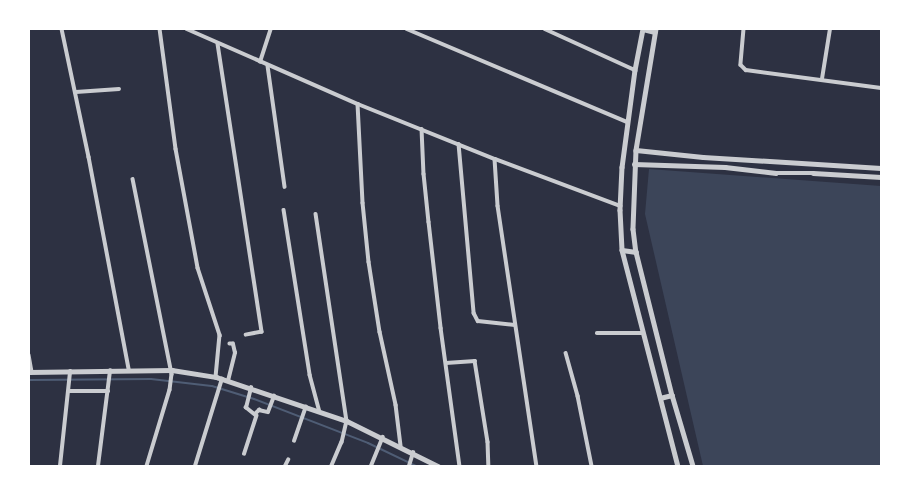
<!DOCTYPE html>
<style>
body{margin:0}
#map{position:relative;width:910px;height:495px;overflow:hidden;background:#2d3142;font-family:"PT Sans Narrow",sans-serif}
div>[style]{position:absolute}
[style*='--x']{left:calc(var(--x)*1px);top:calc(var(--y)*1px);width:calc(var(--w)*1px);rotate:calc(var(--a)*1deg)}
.green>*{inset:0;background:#3c4559}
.stream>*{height:2px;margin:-1px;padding:0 1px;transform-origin:1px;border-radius:1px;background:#4f5d75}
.minor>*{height:3.5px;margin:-1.75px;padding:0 1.75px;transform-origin:1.75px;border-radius:1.75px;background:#caccd0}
.tertiary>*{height:4.5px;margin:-2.25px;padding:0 2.25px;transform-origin:2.25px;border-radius:2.25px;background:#caccd0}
span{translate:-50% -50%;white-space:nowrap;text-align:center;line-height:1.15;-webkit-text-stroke:4px #fff;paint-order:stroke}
.frame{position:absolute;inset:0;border:30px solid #fff;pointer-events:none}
</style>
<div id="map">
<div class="green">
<div style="clip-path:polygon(649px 169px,881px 186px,881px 466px,703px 466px,645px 214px)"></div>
</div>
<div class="stream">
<div style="--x:29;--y:380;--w:122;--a:-0.5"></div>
<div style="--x:151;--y:379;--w:61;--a:6.5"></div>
<div style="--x:212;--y:386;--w:44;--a:17.2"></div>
<div style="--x:254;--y:399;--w:122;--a:21.1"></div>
<div style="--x:368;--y:443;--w:53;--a:25.6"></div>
</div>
<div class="minor">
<div style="--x:62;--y:29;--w:131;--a:78.1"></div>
<div style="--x:89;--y:157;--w:216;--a:79.3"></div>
<div style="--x:160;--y:29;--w:121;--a:82.4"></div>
<div style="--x:176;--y:149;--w:121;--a:79.5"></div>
<div style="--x:198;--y:268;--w:71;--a:71.8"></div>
<div style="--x:220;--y:335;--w:42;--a:95.4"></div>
<div style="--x:187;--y:29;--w:187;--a:23.7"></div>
<div style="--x:358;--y:104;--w:148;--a:21.9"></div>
<div style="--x:495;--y:159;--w:134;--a:20.5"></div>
<div style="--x:407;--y:29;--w:239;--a:22.9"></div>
<div style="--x:545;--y:29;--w:99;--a:24.5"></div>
<div style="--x:744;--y:29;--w:36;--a:95"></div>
<div style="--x:741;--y:65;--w:7;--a:45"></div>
<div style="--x:746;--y:70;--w:136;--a:7.6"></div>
<div style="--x:218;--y:44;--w:291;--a:81.3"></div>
<div style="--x:262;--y:332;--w:16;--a:169"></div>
<div style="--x:260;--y:62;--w:35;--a:-72"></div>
<div style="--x:268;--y:66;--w:122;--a:82"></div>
<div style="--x:822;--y:79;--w:51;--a:-80.9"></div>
<div style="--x:76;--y:92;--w:43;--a:-4"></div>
<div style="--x:358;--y:104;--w:99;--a:87.1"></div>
<div style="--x:363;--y:203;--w:59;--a:84.2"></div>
<div style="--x:369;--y:262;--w:71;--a:81.1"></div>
<div style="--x:380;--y:332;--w:75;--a:77.6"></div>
<div style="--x:396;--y:405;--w:41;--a:83"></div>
<div style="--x:422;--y:129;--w:45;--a:87.5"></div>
<div style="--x:424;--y:174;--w:48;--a:84.1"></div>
<div style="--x:429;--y:222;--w:107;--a:83.5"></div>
<div style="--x:441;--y:328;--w:139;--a:82.2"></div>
<div style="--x:459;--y:144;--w:170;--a:84.9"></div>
<div style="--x:474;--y:313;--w:9;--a:63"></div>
<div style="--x:478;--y:321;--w:37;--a:6"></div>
<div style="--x:495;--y:159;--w:47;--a:86.3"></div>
<div style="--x:498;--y:206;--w:263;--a:81.5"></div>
<div style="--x:133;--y:179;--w:199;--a:78.7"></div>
<div style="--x:172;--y:374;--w:16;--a:97"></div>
<div style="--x:170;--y:390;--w:79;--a:106.8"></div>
<div style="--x:284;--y:210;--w:167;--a:81"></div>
<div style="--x:310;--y:375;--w:38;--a:75"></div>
<div style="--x:316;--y:214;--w:209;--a:81.5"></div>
<div style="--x:347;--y:421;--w:22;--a:103"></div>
<div style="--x:342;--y:442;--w:26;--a:113"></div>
<div style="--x:597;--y:333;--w:46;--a:0"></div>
<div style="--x:566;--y:353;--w:45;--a:74.4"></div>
<div style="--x:578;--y:396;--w:71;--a:78.7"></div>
<div style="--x:29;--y:355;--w:17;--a:80"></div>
<div style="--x:446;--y:363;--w:29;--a:-4"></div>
<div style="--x:475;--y:361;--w:82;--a:80.9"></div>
<div style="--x:488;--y:442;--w:24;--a:88"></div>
<div style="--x:228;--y:381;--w:29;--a:-76"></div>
<div style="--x:235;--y:353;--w:9;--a:-103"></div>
<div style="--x:233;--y:344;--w:3;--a:180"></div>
<div style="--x:69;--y:391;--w:39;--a:0"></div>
<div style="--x:255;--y:414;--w:6;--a:-45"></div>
<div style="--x:259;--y:410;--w:9;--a:13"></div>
<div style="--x:268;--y:412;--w:17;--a:-69"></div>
<div style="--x:294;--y:441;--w:36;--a:-71"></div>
<div style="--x:244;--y:454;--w:40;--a:-72"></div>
<div style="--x:256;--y:416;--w:13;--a:-141"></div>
<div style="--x:246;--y:408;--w:21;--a:-76"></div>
<div style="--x:60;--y:466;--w:95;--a:-83.9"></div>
<div style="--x:98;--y:466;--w:96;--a:-82.8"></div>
<div style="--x:195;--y:466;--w:91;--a:-72.8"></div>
<div style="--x:285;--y:466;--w:7;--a:-63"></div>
<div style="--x:371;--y:466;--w:31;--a:-68"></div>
<div style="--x:409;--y:466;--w:14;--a:-73"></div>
</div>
<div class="tertiary">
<div style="--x:643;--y:29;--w:42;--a:101"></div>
<div style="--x:635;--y:70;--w:98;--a:97.6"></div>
<div style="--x:622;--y:167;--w:43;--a:92.7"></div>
<div style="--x:620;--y:210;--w:40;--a:87.1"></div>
<div style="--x:622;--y:250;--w:223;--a:75.5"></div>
<div style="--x:643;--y:29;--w:12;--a:14"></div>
<div style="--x:656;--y:29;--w:123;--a:99.4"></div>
<div style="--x:636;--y:150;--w:79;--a:92.2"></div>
<div style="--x:633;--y:229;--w:23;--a:83"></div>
<div style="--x:636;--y:252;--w:147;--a:75.9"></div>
<div style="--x:672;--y:395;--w:74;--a:73.5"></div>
<div style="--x:636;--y:150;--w:67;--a:6"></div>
<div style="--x:703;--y:157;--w:178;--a:3.5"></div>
<div style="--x:634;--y:164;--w:91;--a:1.9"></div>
<div style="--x:725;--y:167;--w:51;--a:6.7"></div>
<div style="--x:776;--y:173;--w:37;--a:0"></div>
<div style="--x:813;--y:173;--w:68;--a:3.4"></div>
<div style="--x:622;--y:250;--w:14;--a:8"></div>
<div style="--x:29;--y:372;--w:143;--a:-0.8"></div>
<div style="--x:172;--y:370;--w:45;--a:9"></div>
<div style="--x:216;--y:377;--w:138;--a:18.6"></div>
<div style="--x:347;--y:421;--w:102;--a:26.3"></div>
<div style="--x:660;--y:398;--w:12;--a:-14"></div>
</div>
<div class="frame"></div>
</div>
